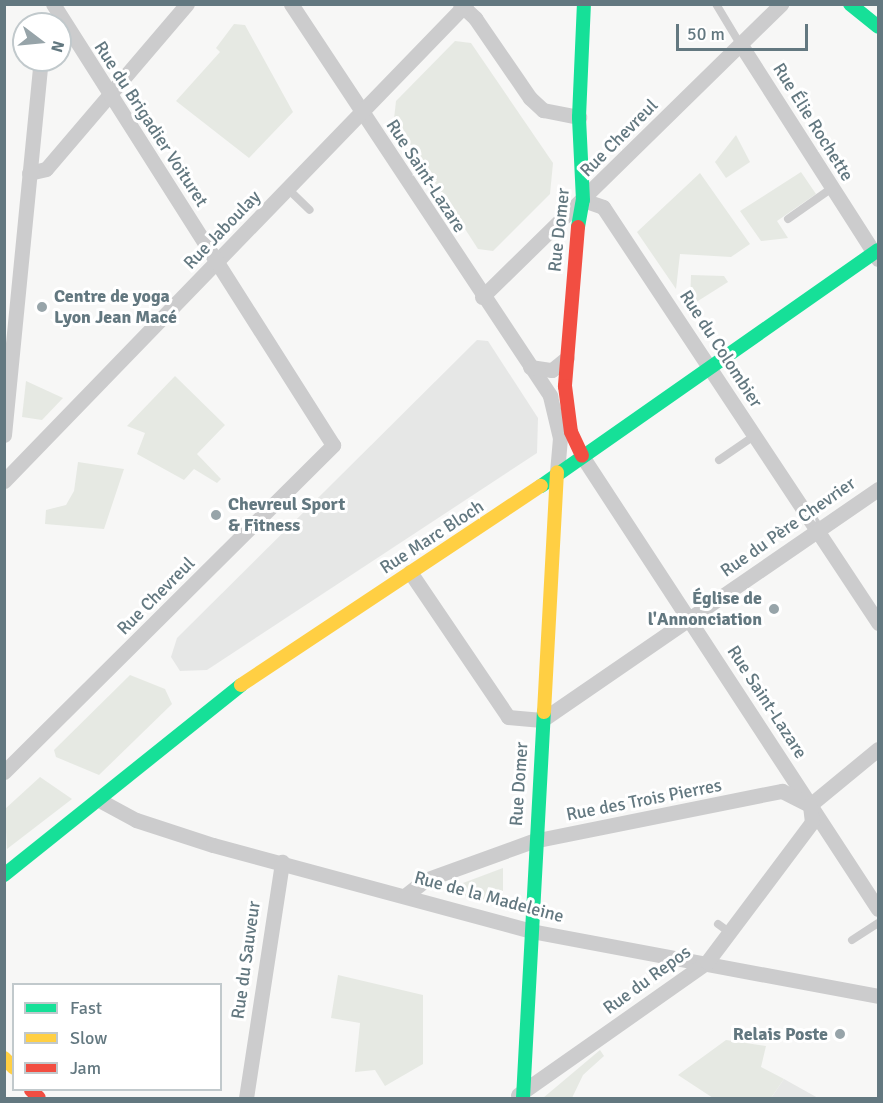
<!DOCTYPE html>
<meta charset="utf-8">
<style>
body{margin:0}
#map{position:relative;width:883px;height:1103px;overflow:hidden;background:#f7f7f6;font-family:Signika,sans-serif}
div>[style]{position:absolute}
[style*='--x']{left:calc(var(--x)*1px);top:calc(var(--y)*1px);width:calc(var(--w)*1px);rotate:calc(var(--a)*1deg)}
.built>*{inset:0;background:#e6e7e6}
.green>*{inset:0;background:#e6e9e3}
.lane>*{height:8px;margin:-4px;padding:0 4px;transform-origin:4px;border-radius:4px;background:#cccccd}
.street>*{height:15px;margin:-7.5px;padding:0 7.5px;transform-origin:7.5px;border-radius:7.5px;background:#cccccd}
.fast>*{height:14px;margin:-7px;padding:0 7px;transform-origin:7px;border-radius:7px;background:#16e098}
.slow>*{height:14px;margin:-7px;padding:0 7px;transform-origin:7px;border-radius:7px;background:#ffcf43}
.jam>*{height:14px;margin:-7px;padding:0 7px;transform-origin:7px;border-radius:7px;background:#f24e42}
.dots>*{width:16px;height:16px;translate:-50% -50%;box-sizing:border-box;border:3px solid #fff;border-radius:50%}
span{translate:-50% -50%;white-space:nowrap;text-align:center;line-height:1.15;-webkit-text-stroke:6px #fff;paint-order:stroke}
.street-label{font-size:18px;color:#637880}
.poi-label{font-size:18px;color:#637880;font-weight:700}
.left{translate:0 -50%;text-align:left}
.right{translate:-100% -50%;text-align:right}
.frame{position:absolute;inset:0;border:6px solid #637880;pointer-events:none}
.legend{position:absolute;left:12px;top:983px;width:210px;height:108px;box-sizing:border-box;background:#fff;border:2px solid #c1c9cc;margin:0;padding:8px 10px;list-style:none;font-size:18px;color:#637880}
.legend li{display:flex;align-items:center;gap:12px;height:30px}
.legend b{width:30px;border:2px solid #c1c9cc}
.north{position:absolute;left:12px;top:12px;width:60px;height:60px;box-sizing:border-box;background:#fff;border:2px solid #c1c9cc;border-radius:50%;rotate:106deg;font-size:16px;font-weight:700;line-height:24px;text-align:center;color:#637880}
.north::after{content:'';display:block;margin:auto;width:21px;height:27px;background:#97a4a9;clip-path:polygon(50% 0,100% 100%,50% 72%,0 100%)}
.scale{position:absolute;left:676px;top:24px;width:132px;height:27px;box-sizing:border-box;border:3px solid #637880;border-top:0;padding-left:8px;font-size:18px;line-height:21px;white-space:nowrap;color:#637880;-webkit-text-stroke:4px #fff;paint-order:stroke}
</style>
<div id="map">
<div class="built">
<div style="clip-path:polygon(477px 340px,488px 341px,538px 418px,537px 453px,207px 670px,180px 671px,171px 657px,177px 638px)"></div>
<div style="clip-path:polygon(784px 1079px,818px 1098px,771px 1098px)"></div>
</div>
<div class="green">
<div style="clip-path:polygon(234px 24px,245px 25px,293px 112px,249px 158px,176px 101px,220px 52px,216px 48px)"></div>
<div style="clip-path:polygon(455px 41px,471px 43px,553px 163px,550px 194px,493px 251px,478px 249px,394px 119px,396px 101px)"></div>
<div style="clip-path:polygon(736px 135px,750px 162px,726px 178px,715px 162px)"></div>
<div style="clip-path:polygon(801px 172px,816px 194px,777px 221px,788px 238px,761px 241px,740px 211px)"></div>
<div style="clip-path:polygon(700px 173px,750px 244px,731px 257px,680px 254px,676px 289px,637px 232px)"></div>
<div style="clip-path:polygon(691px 275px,724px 276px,728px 282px,690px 306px)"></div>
<div style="clip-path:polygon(175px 376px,225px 425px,197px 454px,221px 479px,217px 483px,194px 469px,184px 480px,137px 454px,145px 433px,127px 426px)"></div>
<div style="clip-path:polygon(26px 381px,63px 398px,42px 420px,22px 417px)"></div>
<div style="clip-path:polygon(78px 462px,124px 469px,104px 529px,45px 524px,46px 510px,66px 505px,74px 491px)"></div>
<div style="clip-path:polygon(130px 675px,165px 689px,172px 704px,99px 775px,56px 757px,54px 750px)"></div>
<div style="clip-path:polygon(40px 777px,72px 799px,7px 849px,5px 809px)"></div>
<div style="clip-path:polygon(503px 868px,503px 905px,447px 892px,447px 889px)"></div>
<div style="clip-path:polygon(338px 975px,423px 995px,423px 1064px,385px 1086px,375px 1070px,355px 1072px,360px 1023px,331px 1018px)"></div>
<div style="clip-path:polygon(726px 1040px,766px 1046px,761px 1067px,784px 1079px,771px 1098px,713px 1098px,678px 1075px)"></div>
<div style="clip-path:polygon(600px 1050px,604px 1056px,583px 1075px,572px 1098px,543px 1098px)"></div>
</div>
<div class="lane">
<div style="--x:716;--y:4;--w:47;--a:59"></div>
<div style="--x:288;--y:189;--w:30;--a:44"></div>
<div style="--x:788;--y:219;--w:54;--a:-35.2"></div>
<div style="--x:719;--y:460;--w:42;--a:-34.4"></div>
<div style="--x:718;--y:924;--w:14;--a:36"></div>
<div style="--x:852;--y:940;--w:31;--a:-33"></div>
</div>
<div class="street">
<div style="--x:291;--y:4;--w:470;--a:56.5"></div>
<div style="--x:550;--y:396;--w:43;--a:76.6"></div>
<div style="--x:560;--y:438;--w:34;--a:95"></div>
<div style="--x:460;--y:4;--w:21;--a:43"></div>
<div style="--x:475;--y:18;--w:97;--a:55.5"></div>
<div style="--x:530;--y:98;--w:18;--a:43"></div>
<div style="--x:543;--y:110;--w:37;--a:11"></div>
<div style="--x:741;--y:45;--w:254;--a:57.4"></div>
<div style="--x:29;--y:173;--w:17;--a:-13"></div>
<div style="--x:46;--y:169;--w:217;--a:-49.5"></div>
<div style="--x:583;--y:200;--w:21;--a:19"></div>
<div style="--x:603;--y:207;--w:499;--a:56.5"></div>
<div style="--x:482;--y:297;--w:419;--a:-44.4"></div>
<div style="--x:530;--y:367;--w:22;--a:8"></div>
<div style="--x:552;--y:370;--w:19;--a:-39"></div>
<div style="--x:4;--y:435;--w:377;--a:-84.4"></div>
<div style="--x:582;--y:456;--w:541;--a:56.84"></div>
<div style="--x:4;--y:481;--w:664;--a:-45.92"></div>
<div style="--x:410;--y:572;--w:175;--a:55.9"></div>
<div style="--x:508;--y:717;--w:34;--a:5"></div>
<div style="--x:542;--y:720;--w:408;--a:-34.5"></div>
<div style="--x:4;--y:772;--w:464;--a:-44.8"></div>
<div style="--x:333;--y:445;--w:522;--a:-122.41"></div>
<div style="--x:99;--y:800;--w:42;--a:28.4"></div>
<div style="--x:136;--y:820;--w:81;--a:18"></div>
<div style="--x:213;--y:845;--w:329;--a:15.1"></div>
<div style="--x:531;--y:931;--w:353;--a:10.6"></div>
<div style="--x:810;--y:805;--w:88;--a:-39.5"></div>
<div style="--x:406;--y:895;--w:24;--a:-38"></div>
<div style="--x:425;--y:880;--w:115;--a:-19.9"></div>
<div style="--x:533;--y:841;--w:254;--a:-11.4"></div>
<div style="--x:782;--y:791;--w:31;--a:27"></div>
<div style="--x:518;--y:1095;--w:231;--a:-35.1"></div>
<div style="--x:707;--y:962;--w:175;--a:-53.1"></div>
<div style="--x:812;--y:822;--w:17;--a:-97"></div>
<div style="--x:246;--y:1098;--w:239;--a:-81.3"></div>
</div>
<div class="fast">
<div style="--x:850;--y:4;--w:36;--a:39"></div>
<div style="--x:578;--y:227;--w:27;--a:-80"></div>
<div style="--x:583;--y:200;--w:83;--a:-92.8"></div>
<div style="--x:579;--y:117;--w:113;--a:-87.5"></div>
<div style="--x:541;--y:486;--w:411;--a:-35"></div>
<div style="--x:4;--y:875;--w:304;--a:-38.7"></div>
<div style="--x:523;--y:1098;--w:387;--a:-86.9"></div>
</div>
<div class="slow">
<div style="--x:241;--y:685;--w:360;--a:-33.6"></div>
<div style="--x:544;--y:712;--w:240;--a:-86.9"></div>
<div style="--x:4;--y:1058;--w:14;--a:45"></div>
</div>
<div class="jam">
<div style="--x:578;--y:227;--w:160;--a:94.7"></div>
<div style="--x:565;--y:386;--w:46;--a:82.6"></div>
<div style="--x:571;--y:432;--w:26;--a:65"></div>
<div style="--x:31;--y:1090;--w:11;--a:45"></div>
</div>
<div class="dots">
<div style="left:42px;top:307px;background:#97a4a9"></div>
<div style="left:216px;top:515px;background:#97a4a9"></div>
<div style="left:774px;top:609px;background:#97a4a9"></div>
<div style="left:840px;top:1034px;background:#97a4a9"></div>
</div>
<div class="street-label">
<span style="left:813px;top:122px;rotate:58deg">Rue Élie Rochette</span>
<span style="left:151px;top:124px;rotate:57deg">Rue du Brigadier Voituret</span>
<span style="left:619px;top:138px;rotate:-45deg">Rue Chevreul</span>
<span style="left:426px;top:176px;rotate:57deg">Rue Saint-Lazare</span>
<span style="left:222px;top:230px;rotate:-46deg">Rue Jaboulay</span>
<span style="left:559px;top:230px;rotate:-84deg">Rue Domer</span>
<span style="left:721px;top:349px;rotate:57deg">Rue du Colombier</span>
<span style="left:788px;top:527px;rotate:-35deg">Rue du Père Chevrier</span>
<span style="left:432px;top:537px;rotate:-33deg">Rue Marc Bloch</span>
<span style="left:156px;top:596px;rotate:-45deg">Rue Chevreul</span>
<span style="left:767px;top:702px;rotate:57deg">Rue Saint-Lazare</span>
<span style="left:519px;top:784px;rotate:-86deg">Rue Domer</span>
<span style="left:644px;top:800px;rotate:-11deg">Rue des Trois Pierres</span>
<span style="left:489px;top:897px;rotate:15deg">Rue de la Madeleine</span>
<span style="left:246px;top:960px;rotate:-82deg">Rue du Sauveur</span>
<span style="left:647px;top:980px;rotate:-36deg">Rue du Repos</span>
</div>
<div class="poi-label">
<span class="left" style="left:54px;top:307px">Centre de yoga<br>Lyon Jean Macé</span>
<span class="left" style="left:228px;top:515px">Chevreul Sport<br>&amp; Fitness</span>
<span class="right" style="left:762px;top:609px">Église de<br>l'Annonciation</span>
<span class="right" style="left:828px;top:1034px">Relais Poste</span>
</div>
<div class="frame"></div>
<ul class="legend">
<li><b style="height:8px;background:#16e098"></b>Fast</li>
<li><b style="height:8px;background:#ffcf43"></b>Slow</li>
<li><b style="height:8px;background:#f24e42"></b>Jam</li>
</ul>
<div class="north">N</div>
<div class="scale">50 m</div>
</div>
